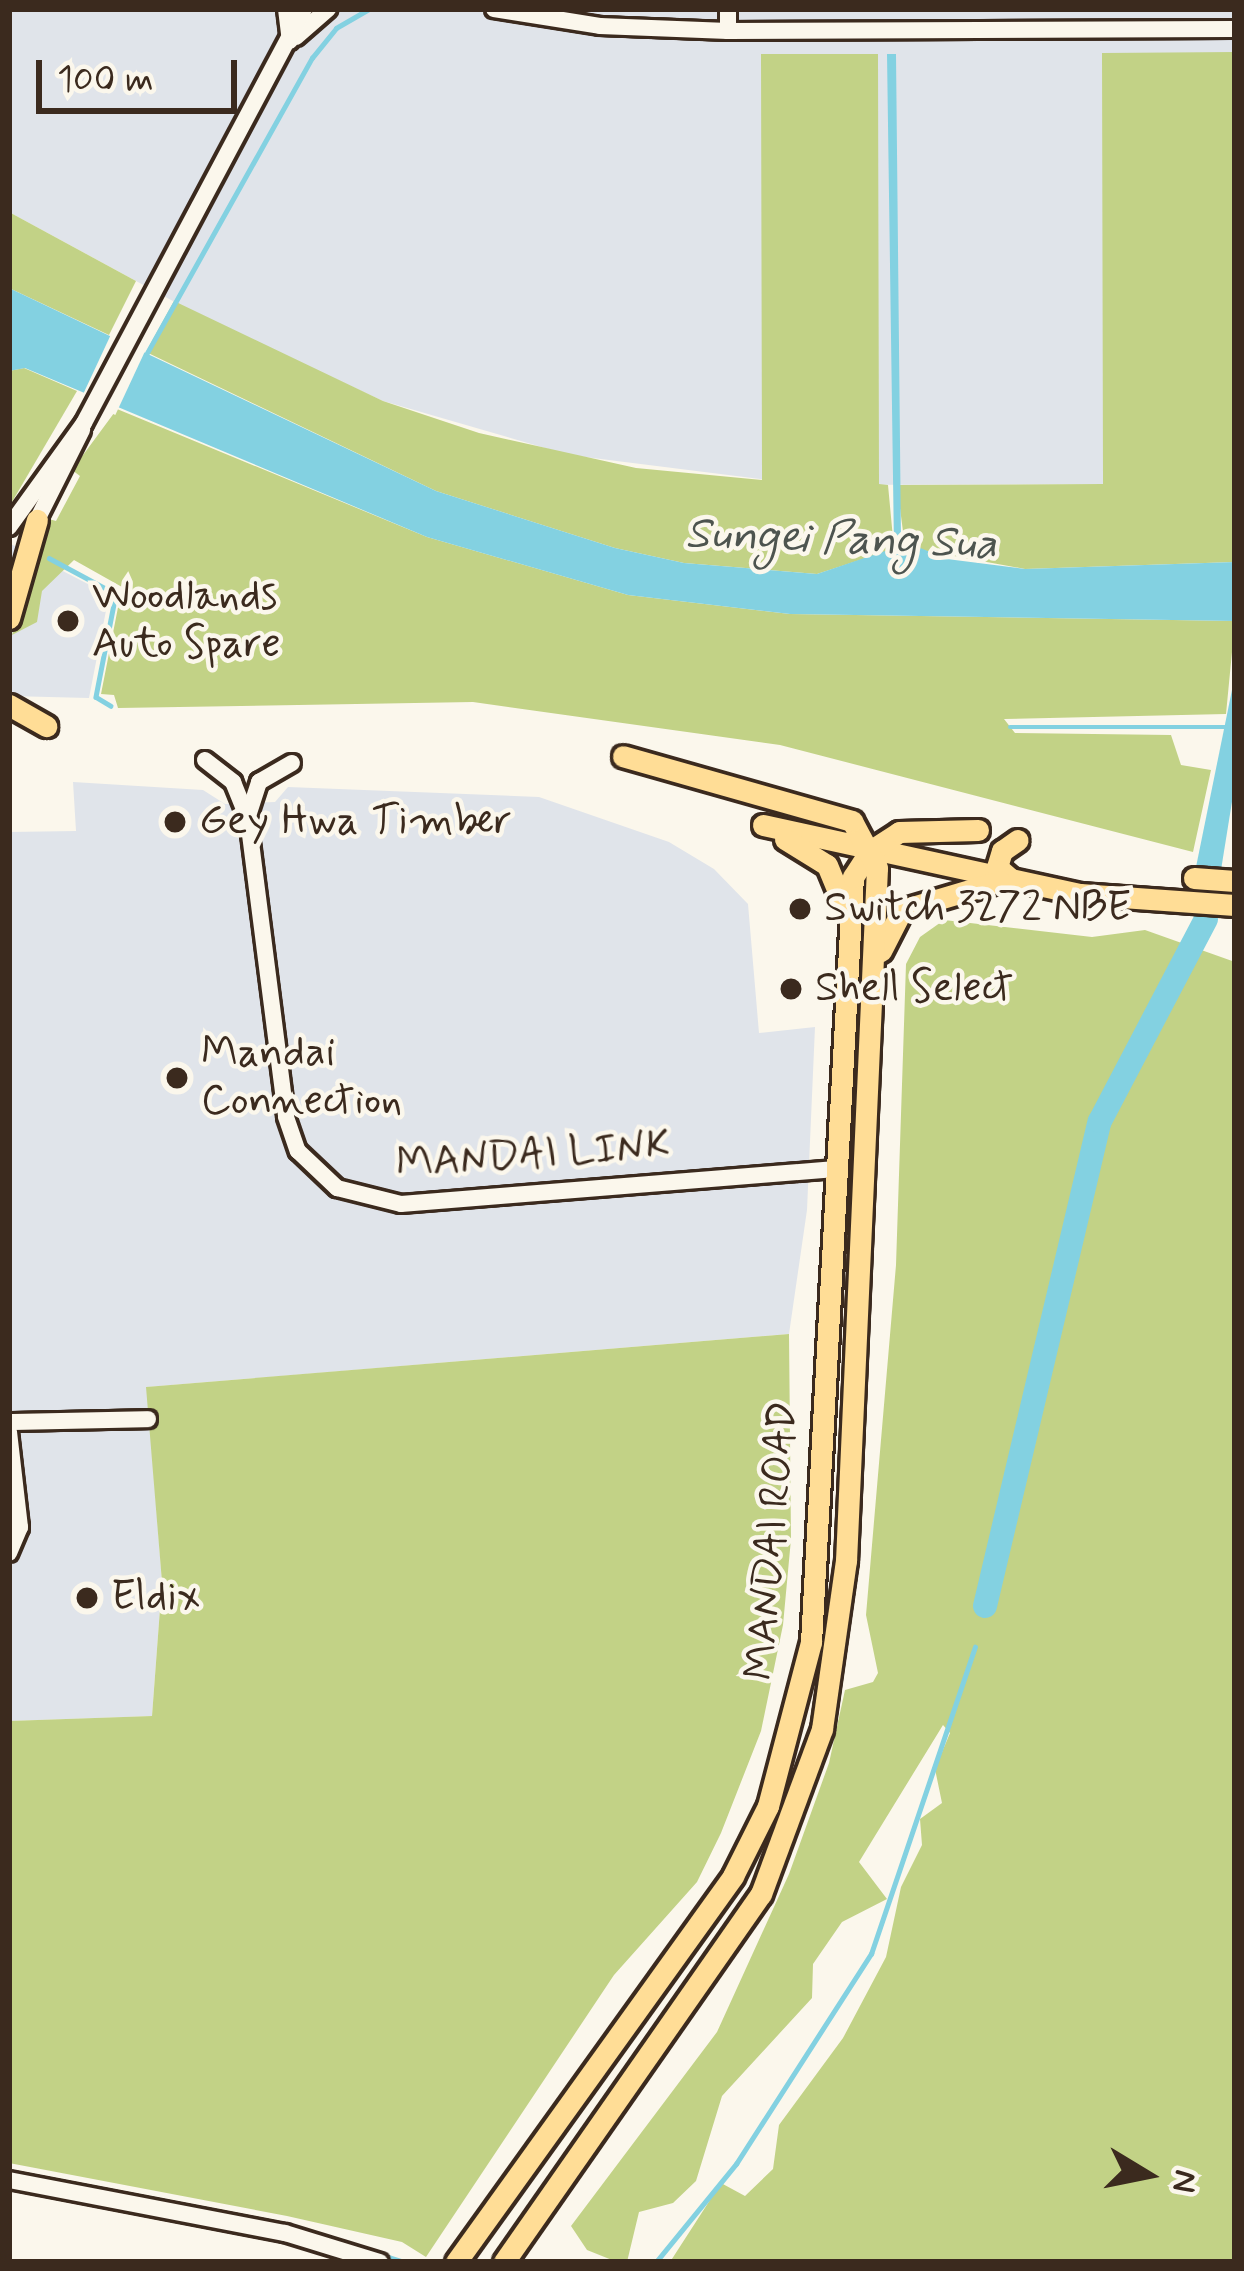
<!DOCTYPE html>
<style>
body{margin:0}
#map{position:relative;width:1244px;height:2271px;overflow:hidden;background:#fbf7ec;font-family:Mynerve,sans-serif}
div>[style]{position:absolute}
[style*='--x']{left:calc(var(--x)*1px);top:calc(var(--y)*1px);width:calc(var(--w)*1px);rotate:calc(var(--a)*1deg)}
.built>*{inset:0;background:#e0e4ea}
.green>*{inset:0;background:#c2d286}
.water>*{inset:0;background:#83d1e1}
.pier>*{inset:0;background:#fbf7ec;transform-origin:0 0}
.stream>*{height:4.5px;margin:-2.25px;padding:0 2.25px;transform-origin:2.25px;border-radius:2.25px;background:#83d1e1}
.river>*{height:24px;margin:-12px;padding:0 12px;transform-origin:12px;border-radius:12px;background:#83d1e1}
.roads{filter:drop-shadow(3px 0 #3b2a1e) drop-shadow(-3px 0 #3b2a1e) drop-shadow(0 3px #3b2a1e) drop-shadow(0 -3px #3b2a1e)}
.minor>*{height:16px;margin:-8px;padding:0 8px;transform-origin:8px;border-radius:8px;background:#fbf7ec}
.major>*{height:21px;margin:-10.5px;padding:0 10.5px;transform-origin:10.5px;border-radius:10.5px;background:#ffdd96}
.dots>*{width:33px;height:33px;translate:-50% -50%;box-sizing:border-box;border:6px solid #fbf7ec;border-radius:50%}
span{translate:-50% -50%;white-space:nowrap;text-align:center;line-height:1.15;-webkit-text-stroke:9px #fbf7ec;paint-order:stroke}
.poi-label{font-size:42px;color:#3b2a1e}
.left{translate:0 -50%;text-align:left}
.street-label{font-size:42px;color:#3b2a1e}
.water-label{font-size:45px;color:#4d544f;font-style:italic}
.frame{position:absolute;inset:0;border:12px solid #3b2a1e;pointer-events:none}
.north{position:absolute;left:1088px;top:2115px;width:120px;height:120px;-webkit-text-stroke:9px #fbf7ec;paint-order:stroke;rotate:100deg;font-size:33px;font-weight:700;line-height:48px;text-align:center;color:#3b2a1e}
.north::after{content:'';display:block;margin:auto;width:42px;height:54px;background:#3b2a1e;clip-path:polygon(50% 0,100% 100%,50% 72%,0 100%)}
.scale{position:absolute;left:36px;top:60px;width:201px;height:54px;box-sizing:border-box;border:6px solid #3b2a1e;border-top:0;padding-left:15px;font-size:36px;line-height:42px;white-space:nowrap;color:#3b2a1e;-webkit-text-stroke:9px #fbf7ec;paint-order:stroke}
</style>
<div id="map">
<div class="built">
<div style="clip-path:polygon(9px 9px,1235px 9px,1235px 484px,808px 485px,569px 455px,383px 401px,206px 319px,9px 212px)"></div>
<div style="clip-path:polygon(9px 543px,109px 595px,89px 698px,9px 696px)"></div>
<div style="clip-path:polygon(73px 782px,203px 790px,225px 804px,275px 802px,288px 787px,539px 797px,669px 842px,714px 869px,748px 904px,759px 1033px,815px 1027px,807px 1210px,789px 1334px,147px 1387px,162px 1582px,152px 1716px,9px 1721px,9px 832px,76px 831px)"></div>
</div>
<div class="green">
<div style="clip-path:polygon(1235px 52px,1235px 562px,1025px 569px,905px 547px,897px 485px,1103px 484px,1102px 53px)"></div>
<div style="clip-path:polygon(761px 54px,878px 54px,879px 484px,888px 485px,894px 549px,817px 574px,684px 563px,615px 548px,436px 491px,146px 352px,174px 301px,383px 401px,479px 433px,636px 468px,762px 480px)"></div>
<div style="clip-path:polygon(9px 212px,136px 281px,109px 335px,9px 288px)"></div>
<div style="clip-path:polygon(24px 368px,77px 391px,9px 507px,9px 371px)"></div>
<div style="clip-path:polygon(117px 409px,427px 537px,628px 595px,790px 614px,1235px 621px,1226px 714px,1004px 719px,1015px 733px,1171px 735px,1181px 765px,1211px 770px,1193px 852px,780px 745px,473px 702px,118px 708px,114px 695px,101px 694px,122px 587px,74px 560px,42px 591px,37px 622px,12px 635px,45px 518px,56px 521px,80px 476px,72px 470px)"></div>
<div style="clip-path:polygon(944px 920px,1092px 937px,1145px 930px,1235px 962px,1235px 2262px,670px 2262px,721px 2183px,745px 2196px,773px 2169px,779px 2125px,843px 2038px,886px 1957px,901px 1887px,922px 1845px,920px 1819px,942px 1803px,935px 1769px,950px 1733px,943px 1725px,859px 1862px,887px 1899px,842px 1922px,813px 1964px,812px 1998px,722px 2096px,696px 2181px,673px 2203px,639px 2212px,627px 2262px,617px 2262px,587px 2250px,571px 2226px,717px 2032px,789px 1874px,829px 1763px,845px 1690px,873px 1682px,878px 1673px,866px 1615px,896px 1265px,906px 964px,920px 937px)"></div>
<div style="clip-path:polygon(789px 1334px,791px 1539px,783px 1625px,761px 1731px,721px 1833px,697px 1882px,614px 1975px,426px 2257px,402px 2242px,287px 2216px,9px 2163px,9px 1721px,152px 1716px,162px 1582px,146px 1387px)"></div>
</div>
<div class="water">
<div style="clip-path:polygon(887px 54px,896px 54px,901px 540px,947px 559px,1025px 569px,1235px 562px,1235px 621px,790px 614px,628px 595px,427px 537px,25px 368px,9px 371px,9px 288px,436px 491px,615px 548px,684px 563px,817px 574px,894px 548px)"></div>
<div style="clip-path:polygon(1235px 675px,1235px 783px,1221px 870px,1196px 867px)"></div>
</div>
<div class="pier">
<div style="left:113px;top:330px;width:38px;height:76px;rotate:25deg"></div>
</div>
<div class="stream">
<div style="--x:147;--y:353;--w:338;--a:-60.8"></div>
<div style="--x:312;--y:58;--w:38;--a:-51"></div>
<div style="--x:336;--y:28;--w:38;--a:-30"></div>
<div style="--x:49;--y:558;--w:76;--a:28.2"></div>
<div style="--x:116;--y:594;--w:105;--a:101"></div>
<div style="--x:96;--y:697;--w:17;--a:31"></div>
<div style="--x:1010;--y:727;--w:216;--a:0"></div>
<div style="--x:385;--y:2256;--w:21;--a:17"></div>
<div style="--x:656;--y:2262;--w:127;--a:-50.8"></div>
<div style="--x:736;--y:2164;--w:250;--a:-57.3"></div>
<div style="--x:871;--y:1954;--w:324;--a:-71.3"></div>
</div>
<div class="river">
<div style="--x:985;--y:1606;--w:498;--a:-76.7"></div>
<div style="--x:1100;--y:1121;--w:228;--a:-62.3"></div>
</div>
<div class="roads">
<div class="minor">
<div style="--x:286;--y:9;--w:32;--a:83"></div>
<div style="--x:494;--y:9;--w:107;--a:9.1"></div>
<div style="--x:600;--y:26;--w:128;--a:2.2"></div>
<div style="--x:728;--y:31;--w:507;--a:-0.23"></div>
<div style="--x:728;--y:9;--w:22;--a:90"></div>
<div style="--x:296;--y:37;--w:43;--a:-41.2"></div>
<div style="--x:37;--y:520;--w:101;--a:-63.4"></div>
<div style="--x:9;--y:527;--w:128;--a:-54.2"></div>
<div style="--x:84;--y:423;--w:469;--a:-62"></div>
<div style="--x:205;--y:760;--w:36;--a:38"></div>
<div style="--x:233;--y:782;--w:40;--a:68"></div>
<div style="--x:248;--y:819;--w:300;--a:82.7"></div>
<div style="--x:286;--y:1117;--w:36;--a:71"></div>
<div style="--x:298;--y:1151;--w:54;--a:43.5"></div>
<div style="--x:337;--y:1188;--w:66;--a:14"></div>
<div style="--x:401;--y:1204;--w:439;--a:-4.6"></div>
<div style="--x:249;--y:813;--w:33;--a:-72"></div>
<div style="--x:259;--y:782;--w:38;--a:-30"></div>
<div style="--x:9;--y:1422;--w:139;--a:-1.2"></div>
<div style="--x:9;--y:1432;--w:96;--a:83.4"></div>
<div style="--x:20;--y:1527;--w:28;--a:113"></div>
<div style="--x:9;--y:2180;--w:281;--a:10.9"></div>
<div style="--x:285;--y:2233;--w:99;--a:17"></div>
</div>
<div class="major">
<div style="--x:9;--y:618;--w:102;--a:-74.1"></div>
<div style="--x:9;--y:705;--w:43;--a:29.6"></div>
<div style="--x:763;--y:825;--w:324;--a:12.3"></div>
<div style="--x:1080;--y:894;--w:155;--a:4.1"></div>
<div style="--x:785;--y:839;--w:49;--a:31.8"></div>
<div style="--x:827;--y:865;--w:44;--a:67.5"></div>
<div style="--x:1194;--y:878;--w:41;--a:4.2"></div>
<div style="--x:1013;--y:881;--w:21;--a:-139"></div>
<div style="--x:997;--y:867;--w:17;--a:-73"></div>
<div style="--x:1002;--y:851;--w:19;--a:-35"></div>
<div style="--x:881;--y:951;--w:46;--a:-62.9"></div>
<div style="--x:902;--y:910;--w:102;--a:-16.5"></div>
<div style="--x:456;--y:2262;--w:475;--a:-54.3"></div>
<div style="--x:733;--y:1876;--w:78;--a:-63.4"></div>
<div style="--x:768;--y:1806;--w:170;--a:-75.3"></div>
<div style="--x:811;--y:1642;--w:766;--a:-86.86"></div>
<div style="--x:853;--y:877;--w:31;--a:-57"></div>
<div style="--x:870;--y:851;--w:35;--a:-33"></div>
<div style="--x:899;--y:832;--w:79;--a:-1.5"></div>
<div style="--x:504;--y:2262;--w:449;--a:-55.1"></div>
<div style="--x:761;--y:1894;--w:176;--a:-69.7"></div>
<div style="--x:822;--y:1729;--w:170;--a:-81.9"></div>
<div style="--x:846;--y:1561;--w:694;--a:-87.44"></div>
<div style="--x:877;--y:868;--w:53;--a:-118"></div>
<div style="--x:852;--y:821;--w:238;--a:-164.2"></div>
</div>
</div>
<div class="dots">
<div style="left:68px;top:621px;background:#3b2a1e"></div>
<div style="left:175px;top:822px;background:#3b2a1e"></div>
<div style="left:800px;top:909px;background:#3b2a1e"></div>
<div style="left:791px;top:989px;background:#3b2a1e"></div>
<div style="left:177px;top:1078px;background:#3b2a1e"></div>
<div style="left:87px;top:1598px;background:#3b2a1e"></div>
</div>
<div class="poi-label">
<span class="left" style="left:92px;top:621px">Woodlands<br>Auto Spare</span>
<span class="left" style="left:199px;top:822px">Gey Hwa Timber</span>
<span class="left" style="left:824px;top:909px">Switch 3272 NBE</span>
<span class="left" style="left:815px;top:989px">Shell Select</span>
<span class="left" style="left:201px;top:1078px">Mandai<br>Connection</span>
<span class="left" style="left:111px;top:1598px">Eldix</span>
</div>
<div class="street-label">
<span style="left:533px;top:1156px;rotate:-4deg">MANDAI LINK</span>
<span style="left:773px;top:1541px;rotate:-85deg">MANDAI ROAD</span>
</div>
<div class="water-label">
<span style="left:841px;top:540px;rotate:2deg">Sungei Pang Sua</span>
</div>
<div class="frame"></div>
<div class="north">N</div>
<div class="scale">100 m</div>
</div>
